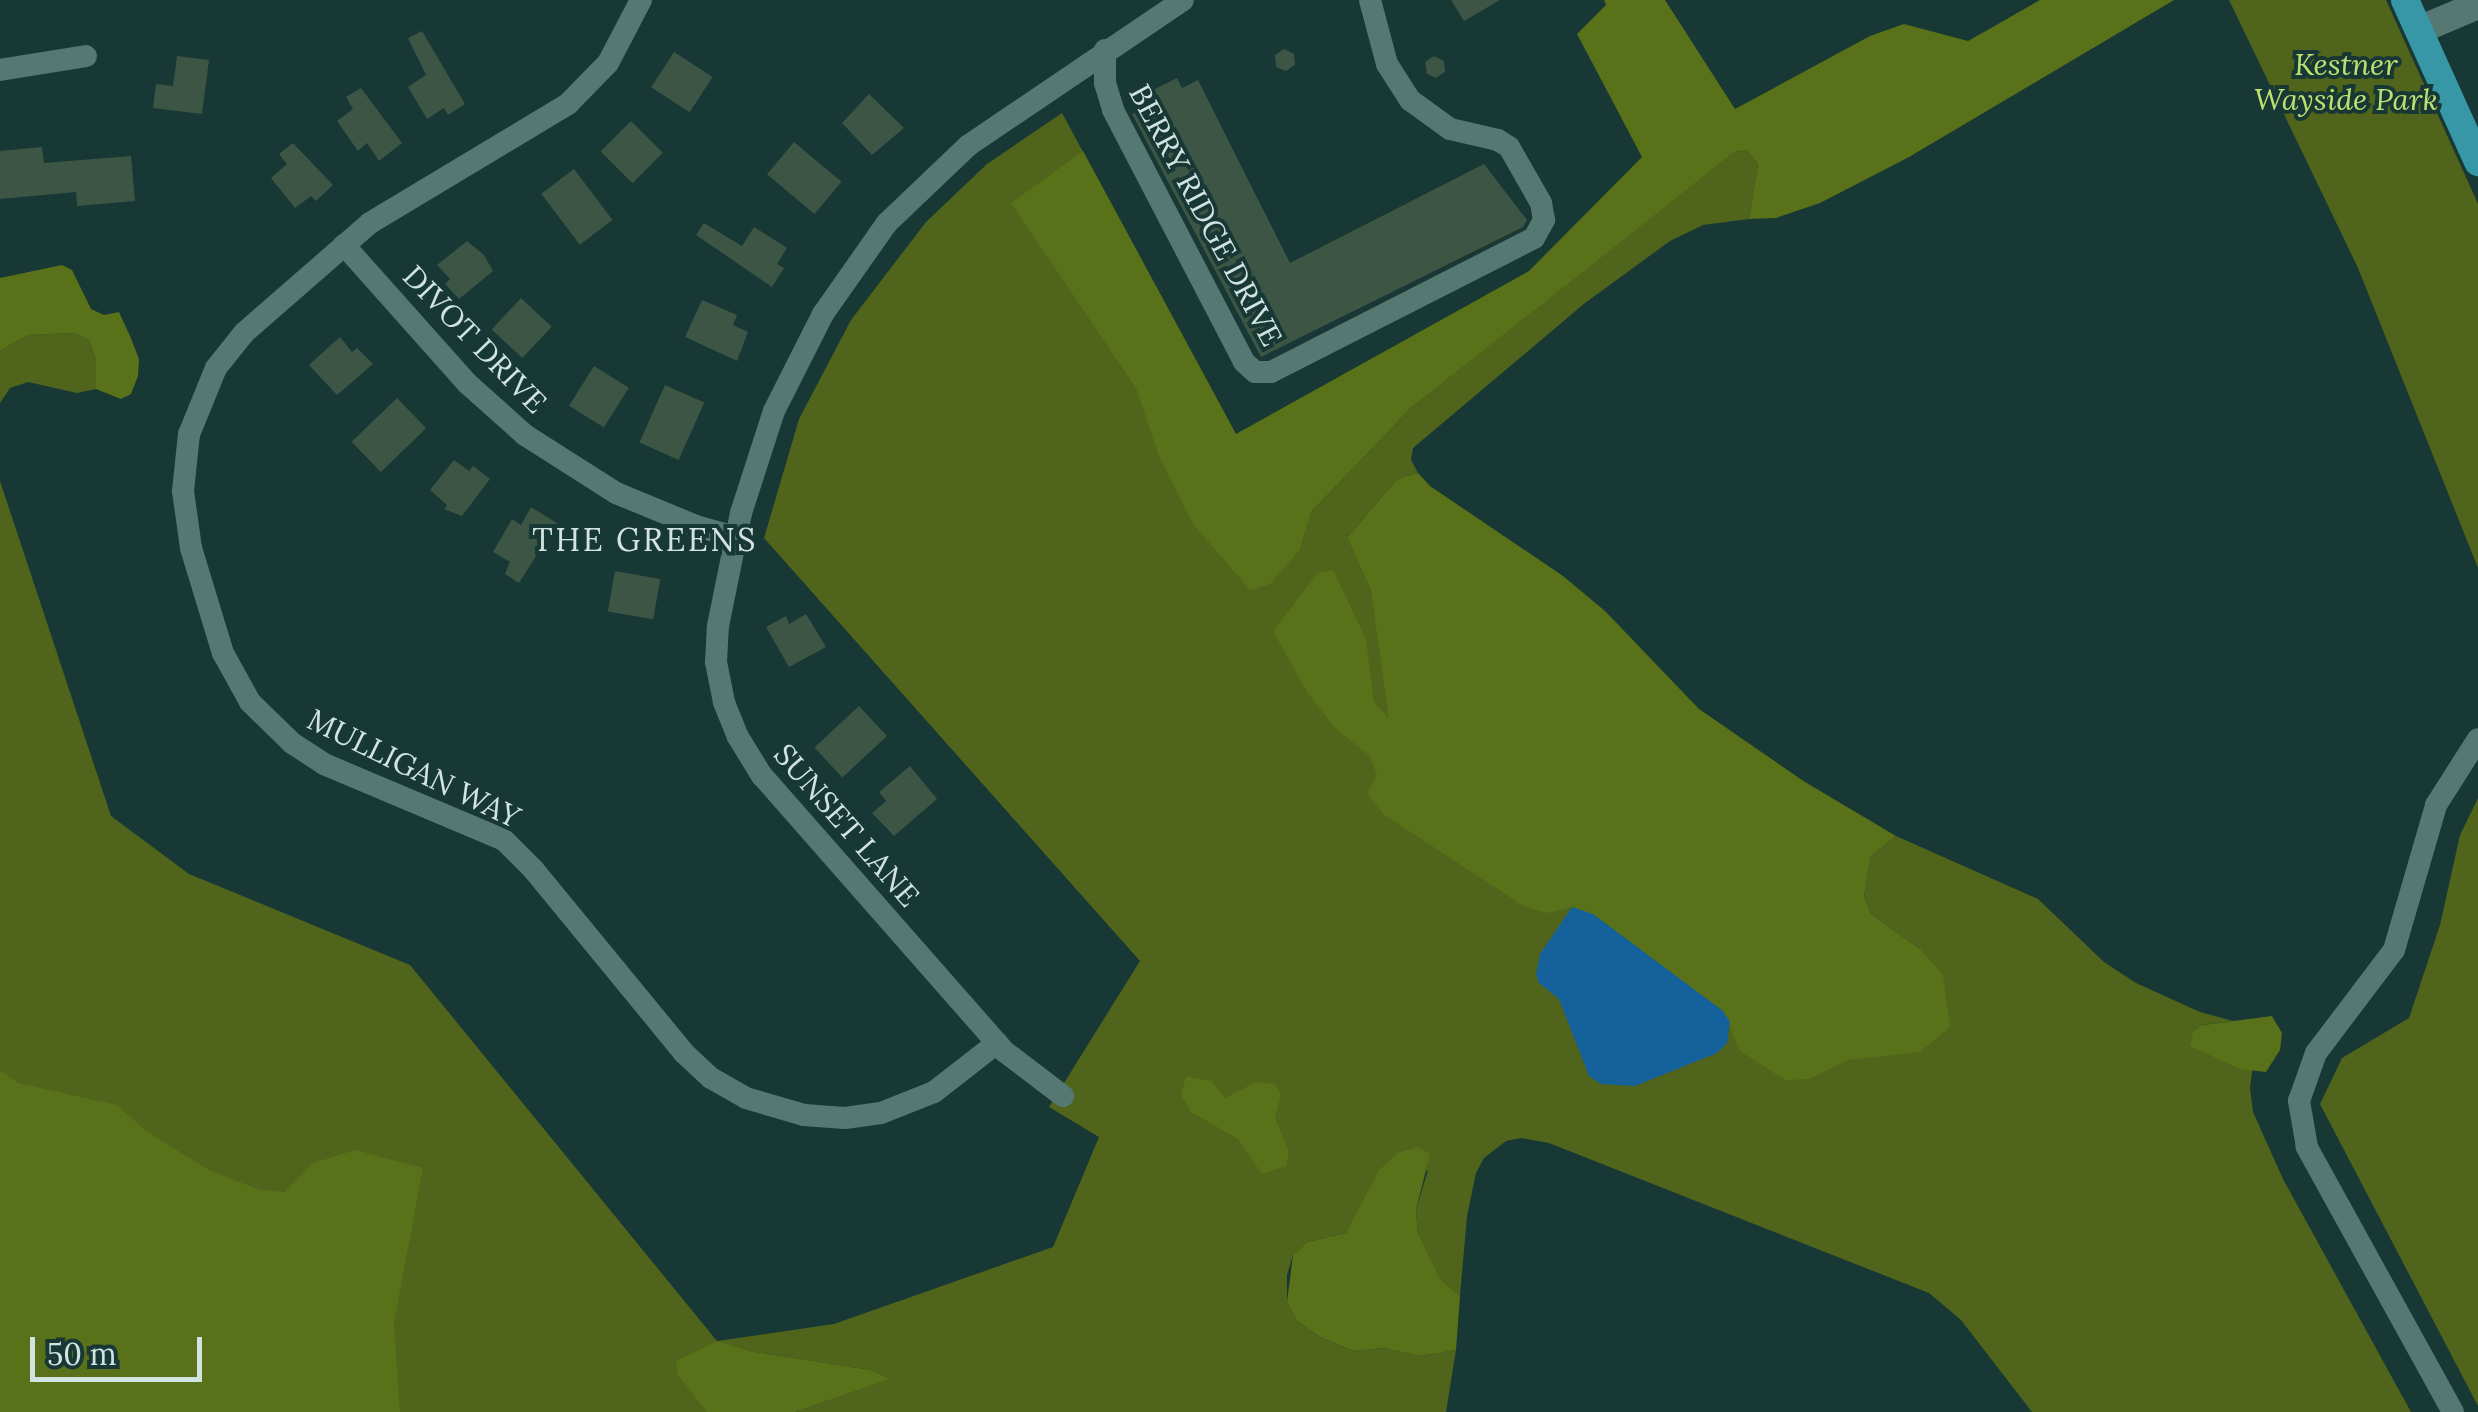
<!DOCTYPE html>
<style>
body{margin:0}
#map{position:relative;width:2478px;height:1412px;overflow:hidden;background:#173834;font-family:Lora,serif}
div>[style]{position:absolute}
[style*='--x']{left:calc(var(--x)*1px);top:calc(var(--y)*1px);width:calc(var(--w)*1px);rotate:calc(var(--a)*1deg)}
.green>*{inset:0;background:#50641c}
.forest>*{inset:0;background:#597118}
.water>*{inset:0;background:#15619b}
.building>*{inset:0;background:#3d5545;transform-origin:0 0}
.minor>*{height:22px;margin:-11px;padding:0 11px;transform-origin:11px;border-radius:11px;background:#567873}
.tertiary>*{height:28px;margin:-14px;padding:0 14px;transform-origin:14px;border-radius:14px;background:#567873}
.primary>*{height:28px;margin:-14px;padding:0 14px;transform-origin:14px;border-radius:14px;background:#3797a6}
span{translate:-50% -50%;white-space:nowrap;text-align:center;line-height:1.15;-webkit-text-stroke:8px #173834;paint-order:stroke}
.park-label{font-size:30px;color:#bde171;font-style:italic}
.street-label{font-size:30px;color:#d2e4e1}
.neighbourhood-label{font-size:32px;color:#d2e4e1;letter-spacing:2.5px}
.scale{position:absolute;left:30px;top:1337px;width:172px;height:45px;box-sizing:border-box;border:5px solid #d2e4e1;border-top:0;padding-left:12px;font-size:30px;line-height:35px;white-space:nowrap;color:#d2e4e1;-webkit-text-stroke:8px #173834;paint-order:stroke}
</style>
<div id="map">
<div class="green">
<div style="clip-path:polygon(2229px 0,2386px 0,2478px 204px,2478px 568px,2358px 268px)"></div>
<div style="clip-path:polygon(1062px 113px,1298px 549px,1311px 512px,1411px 408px,1703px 175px,1734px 152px,1747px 150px,1758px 164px,1749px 219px,1703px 225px,1670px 241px,1585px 303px,1413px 448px,1411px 460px,1418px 473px,1397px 479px,1347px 538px,1371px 591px,1390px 700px,1920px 949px,1871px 914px,1864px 896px,1871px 856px,1896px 836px,2038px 899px,2104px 962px,2136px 983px,2200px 1012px,2233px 1021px,2202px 1025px,2254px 1057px,2250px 1088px,2253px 1112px,2283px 1179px,2411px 1412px,2032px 1412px,1961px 1320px,1929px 1293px,1549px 1143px,1521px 1138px,1506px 1141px,1484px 1158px,1476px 1173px,1467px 1216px,1460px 1296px,1441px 1280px,1418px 1233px,1416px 1210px,1428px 1170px,1361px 1209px,1346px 1233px,1307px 1242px,1293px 1255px,1287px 1275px,1287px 1302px,1297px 1321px,1320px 1337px,1354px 1351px,1383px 1348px,1421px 1356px,1456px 1350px,1446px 1412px,795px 1412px,887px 1379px,871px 1370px,750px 1351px,719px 1342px,775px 1412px,366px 1412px,0 1098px,0 481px,111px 816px,189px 874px,410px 965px,717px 1341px,834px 1324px,1053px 1247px,1099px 1137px,1049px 1107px,1140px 961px,764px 538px,799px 419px,851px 320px,926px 222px,987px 164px)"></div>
<div style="clip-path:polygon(75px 333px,89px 340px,96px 360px,96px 389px,77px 393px,28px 382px,10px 388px,0 403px,0 351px,28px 335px)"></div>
<div style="clip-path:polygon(2478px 798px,2478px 1406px,2320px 1104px,2342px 1058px,2409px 1018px,2440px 925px,2460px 835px)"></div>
</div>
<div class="forest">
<div style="clip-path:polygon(1604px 0,1665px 0,1735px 109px,1870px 36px,1904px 24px,1968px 41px,2040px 0,2174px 0,1909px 157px,1820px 203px,1776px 218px,1749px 219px,1758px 164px,1747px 150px,1734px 152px,1411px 408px,1311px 512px,1299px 551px,1270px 584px,1250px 590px,1193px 524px,1159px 456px,1136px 388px,1011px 203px,1083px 151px,1236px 434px,1529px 271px,1642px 157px,1577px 34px,1606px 5px)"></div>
<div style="clip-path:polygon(62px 265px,72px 270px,91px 309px,104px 315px,119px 312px,130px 336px,139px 359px,138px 376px,131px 394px,121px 399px,96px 389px,96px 360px,89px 340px,75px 333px,28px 335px,0 351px,0 278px)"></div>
<div style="clip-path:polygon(1418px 473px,1430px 486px,1563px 576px,1605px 611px,1699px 709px,1805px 782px,1896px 836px,1871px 856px,1864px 896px,1871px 914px,1920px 949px,1943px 975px,1950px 1027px,1920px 1052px,1848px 1060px,1809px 1079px,1785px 1080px,1740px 1051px,1723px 1011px,1593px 915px,1572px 907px,1548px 913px,1525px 907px,1383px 814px,1367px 793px,1377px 775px,1370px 756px,1335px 728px,1307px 692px,1273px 631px,1318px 573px,1333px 570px,1366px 639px,1374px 702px,1389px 719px,1371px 591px,1347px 538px,1397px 479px)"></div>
<div style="clip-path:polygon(2272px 1016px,2282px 1033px,2280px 1050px,2266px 1072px,2240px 1069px,2190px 1046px,2193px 1032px,2203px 1025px)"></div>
<div style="clip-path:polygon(0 1070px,18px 1083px,117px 1105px,146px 1131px,209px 1170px,260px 1190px,285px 1192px,313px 1163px,355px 1150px,423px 1168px,394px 1323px,400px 1412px,0 1412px)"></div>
<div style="clip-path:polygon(1186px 1076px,1211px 1081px,1225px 1098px,1256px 1082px,1274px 1084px,1281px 1094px,1275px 1118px,1289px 1152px,1286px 1166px,1262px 1174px,1238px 1139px,1191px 1112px,1181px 1095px)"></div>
<div style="clip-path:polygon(1418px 1147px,1430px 1154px,1416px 1210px,1418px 1233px,1441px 1280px,1460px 1296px,1456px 1350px,1421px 1356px,1383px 1348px,1354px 1351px,1320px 1337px,1297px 1321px,1287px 1302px,1293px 1255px,1307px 1242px,1346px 1233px,1379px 1170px,1398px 1153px)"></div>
<div style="clip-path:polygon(717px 1341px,750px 1351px,871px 1370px,889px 1379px,795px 1412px,707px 1412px,678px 1375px,676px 1361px)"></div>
</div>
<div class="water">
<div style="clip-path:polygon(1572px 907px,1593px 914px,1723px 1011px,1730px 1022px,1727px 1043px,1717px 1053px,1635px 1086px,1601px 1084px,1589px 1076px,1559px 999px,1539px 983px,1536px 975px,1540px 954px)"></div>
</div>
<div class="building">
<div style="clip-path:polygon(1451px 0,1500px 0,1464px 21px)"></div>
<div style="clip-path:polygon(422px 31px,465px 104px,448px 115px,444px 108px,427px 119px,408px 87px,426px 75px,408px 38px)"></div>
<div style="clip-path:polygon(1284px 49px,1294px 54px,1295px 65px,1286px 71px,1276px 67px,1275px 55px)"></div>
<div style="left:674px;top:52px;width:46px;height:42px;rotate:33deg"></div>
<div style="clip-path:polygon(177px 56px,209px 60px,202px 114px,153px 108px,156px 84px,173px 86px)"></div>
<div style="clip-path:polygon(1434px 56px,1444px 61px,1445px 72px,1436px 78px,1427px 74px,1425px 62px)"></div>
<div style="clip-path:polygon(1177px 78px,1182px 88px,1198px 80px,1290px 263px,1484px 164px,1527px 220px,1523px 227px,1261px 357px,1132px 114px,1156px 102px,1151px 91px)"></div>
<div style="clip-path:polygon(361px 88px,402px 143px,379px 161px,367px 143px,358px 151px,337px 121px,353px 109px,346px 97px)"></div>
<div style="clip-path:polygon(869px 94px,904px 128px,872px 155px,842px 123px)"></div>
<div style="left:631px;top:121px;width:45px;height:43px;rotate:45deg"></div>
<div style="left:794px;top:142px;width:62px;height:42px;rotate:40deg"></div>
<div style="clip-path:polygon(293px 143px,333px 185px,316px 201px,311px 196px,295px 208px,271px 178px,287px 164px,279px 154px)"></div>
<div style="clip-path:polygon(42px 147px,44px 163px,131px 156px,135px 201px,77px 206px,76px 192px,0 199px,0 151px)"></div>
<div style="left:574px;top:169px;width:64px;height:41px;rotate:53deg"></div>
<div style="clip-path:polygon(704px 223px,742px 246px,754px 227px,787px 248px,777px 264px,784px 268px,772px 287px,696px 235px)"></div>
<div style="clip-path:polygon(467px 241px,484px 255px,493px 271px,459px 299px,445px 284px,450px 279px,437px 265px)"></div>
<div style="left:521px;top:298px;width:42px;height:43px;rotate:43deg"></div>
<div style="clip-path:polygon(702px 300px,737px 315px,733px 325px,748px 332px,737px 361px,685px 337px)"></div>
<div style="clip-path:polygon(340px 337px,352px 352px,357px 348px,373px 364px,337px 395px,309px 365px)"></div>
<div style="left:594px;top:366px;width:41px;height:47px;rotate:32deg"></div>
<div style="left:665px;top:385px;width:43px;height:63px;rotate:24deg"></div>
<div style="left:397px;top:398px;width:42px;height:63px;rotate:46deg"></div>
<div style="clip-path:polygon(454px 460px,469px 471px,473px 466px,490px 479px,462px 516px,444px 509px,447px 505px,430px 490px)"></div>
<div style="clip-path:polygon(531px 507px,557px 523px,519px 583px,505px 574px,510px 562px,493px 552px,512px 519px,521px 525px)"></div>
<div style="left:615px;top:571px;width:46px;height:41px;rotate:10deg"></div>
<div style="clip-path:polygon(806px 614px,826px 647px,789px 667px,766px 627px,786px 616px,789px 624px)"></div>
<div style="left:859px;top:706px;width:41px;height:61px;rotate:47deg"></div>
<div style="clip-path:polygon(910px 766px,937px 799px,894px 836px,872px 813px,886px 801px,879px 792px)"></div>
</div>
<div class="minor">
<div style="--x:641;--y:0;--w:71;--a:117.6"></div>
<div style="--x:608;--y:63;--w:57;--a:134.3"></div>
<div style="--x:568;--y:104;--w:231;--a:149"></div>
<div style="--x:370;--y:223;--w:167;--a:138.9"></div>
<div style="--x:244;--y:333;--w:45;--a:128.7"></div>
<div style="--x:216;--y:368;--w:71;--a:112.2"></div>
<div style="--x:189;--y:434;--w:57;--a:96"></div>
<div style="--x:183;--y:491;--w:58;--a:82"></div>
<div style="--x:191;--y:548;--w:110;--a:73.1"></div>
<div style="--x:223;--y:653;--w:56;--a:61.1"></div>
<div style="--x:250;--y:702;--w:59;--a:44.3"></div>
<div style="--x:292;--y:743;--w:38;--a:33"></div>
<div style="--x:324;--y:764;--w:195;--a:22.9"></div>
<div style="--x:504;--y:840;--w:41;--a:45"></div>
<div style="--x:533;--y:869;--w:238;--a:50.6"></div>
<div style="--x:684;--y:1053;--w:37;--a:43"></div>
<div style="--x:711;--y:1078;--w:40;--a:29.7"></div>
<div style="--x:746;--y:1098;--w:60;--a:16.3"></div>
<div style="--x:804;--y:1115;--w:41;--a:4.2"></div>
<div style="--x:845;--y:1118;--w:36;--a:-8"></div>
<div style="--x:881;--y:1113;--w:57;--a:-21.6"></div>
<div style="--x:934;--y:1092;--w:80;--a:-37.9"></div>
<div style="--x:1105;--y:50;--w:33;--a:90"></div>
<div style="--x:1105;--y:83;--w:28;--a:73"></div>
<div style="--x:1113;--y:110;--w:284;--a:62.5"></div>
<div style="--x:1244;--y:362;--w:15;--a:42"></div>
<div style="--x:1255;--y:372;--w:16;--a:0"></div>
<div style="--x:1271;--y:372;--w:295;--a:-27"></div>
<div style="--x:1534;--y:238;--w:21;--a:-61"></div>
<div style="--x:1544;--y:220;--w:17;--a:-100"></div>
<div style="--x:1541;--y:203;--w:64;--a:-119.7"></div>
<div style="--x:1509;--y:147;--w:13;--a:-148"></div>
<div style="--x:1498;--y:140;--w:49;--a:-167.1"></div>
<div style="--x:1450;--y:129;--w:49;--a:-144.1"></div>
<div style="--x:1410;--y:100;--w:43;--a:-122.6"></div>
<div style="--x:1387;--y:64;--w:66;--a:-104.9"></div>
<div style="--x:0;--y:70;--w:87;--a:-9.2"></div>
<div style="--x:344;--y:245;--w:186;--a:48.3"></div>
<div style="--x:468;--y:384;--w:76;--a:41.8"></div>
<div style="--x:525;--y:435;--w:108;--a:32.5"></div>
<div style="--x:616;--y:493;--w:87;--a:22.4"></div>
<div style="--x:696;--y:526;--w:41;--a:15.8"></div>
<div style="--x:1063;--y:1096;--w:74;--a:-142.7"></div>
<div style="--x:1004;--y:1051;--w:366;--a:-131.3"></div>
<div style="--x:762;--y:776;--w:46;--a:-121.6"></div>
<div style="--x:738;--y:737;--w:38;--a:-112"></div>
<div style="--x:724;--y:702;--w:41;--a:-101.3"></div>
<div style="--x:716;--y:662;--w:36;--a:-87"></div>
<div style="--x:718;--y:626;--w:115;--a:-78.5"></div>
<div style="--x:741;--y:513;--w:107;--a:-72.1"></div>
<div style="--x:774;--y:411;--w:109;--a:-63.2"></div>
<div style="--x:823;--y:314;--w:111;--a:-54.9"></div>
<div style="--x:887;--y:223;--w:113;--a:-43.6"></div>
<div style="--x:969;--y:145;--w:258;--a:-34.1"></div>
<div style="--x:2453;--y:1412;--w:303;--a:-118.9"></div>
<div style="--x:2307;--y:1147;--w:47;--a:-99.9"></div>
<div style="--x:2299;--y:1101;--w:51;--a:-70.5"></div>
<div style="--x:2316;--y:1053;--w:129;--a:-52.9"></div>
<div style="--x:2394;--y:950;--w:151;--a:-73.8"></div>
<div style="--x:2436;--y:805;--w:78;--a:-57.5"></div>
</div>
<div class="tertiary">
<div style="--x:2419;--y:30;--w:64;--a:-23"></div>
</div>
<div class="primary">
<div style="--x:2405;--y:0;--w:178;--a:65.7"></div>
</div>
<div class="park-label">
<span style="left:2346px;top:81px">Kestner<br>Wayside Park</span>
</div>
<div class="street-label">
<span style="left:1206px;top:215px;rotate:62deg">BERRY RIDGE DRIVE</span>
<span style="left:475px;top:339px;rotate:46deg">DIVOT DRIVE</span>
<span style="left:414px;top:768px;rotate:26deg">MULLIGAN WAY</span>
<span style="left:847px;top:825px;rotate:49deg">SUNSET LANE</span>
</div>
<div class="neighbourhood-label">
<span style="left:645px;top:540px">THE GREENS</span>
</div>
<div class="scale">50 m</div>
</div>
